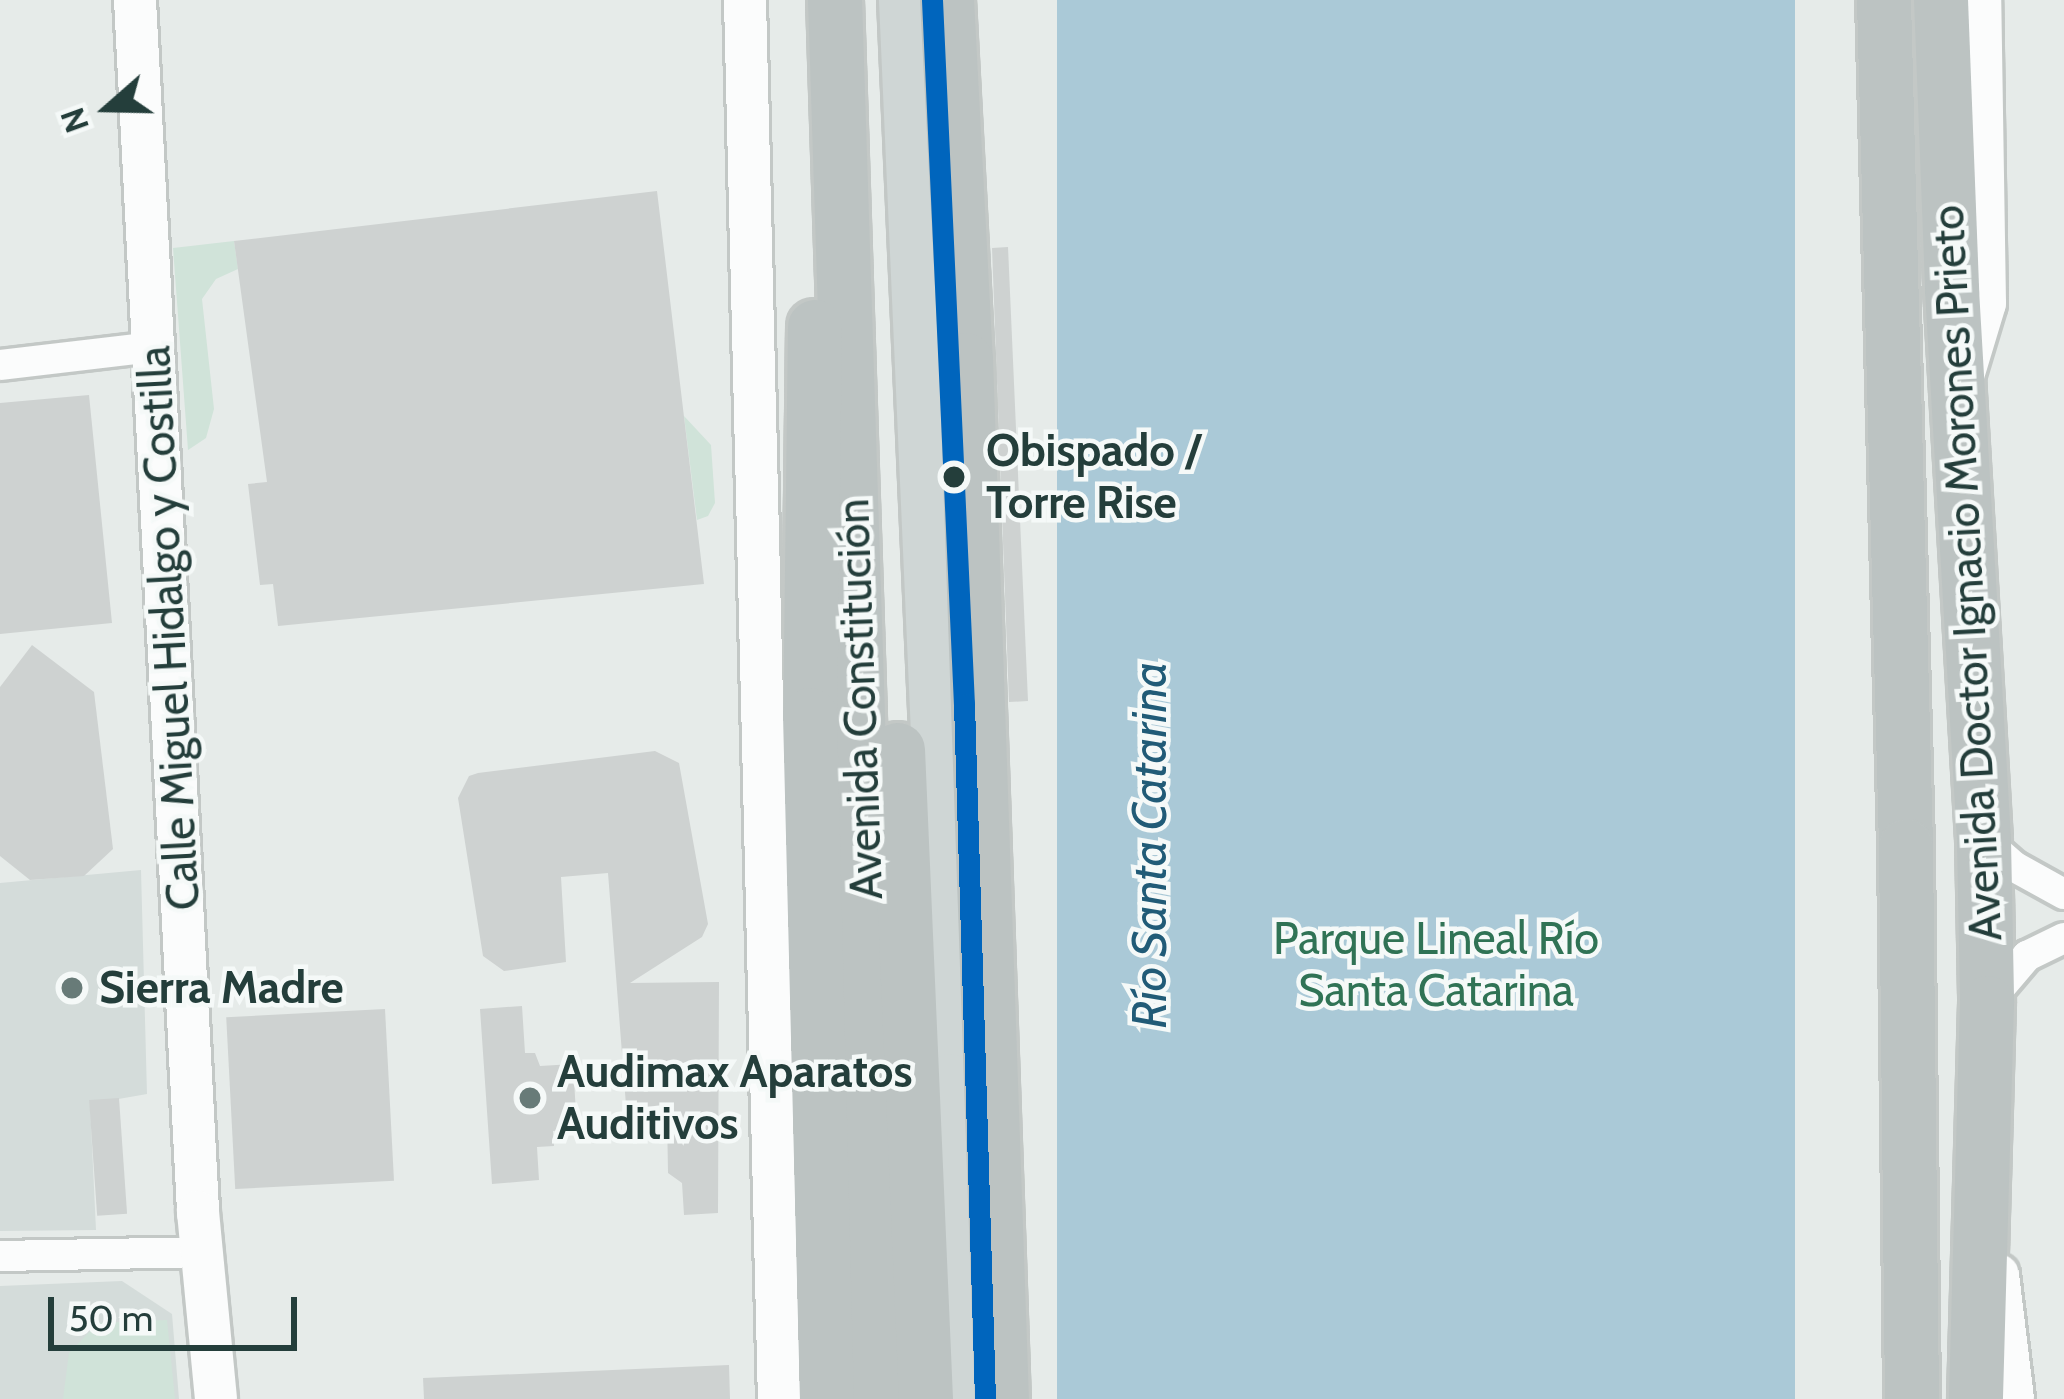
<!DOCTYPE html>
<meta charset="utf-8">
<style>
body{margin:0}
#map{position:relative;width:2064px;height:1399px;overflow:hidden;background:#e6ebe9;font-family:Cabin,sans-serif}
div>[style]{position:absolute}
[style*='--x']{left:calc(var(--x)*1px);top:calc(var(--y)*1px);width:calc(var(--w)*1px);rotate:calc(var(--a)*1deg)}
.built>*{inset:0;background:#d4dcda}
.green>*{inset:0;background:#d0e3d9}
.water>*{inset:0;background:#aac9d7;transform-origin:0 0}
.building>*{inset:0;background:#ced2d1;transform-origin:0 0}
.roads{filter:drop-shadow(3px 0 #c3c8c6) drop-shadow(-3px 0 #c3c8c6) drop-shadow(0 3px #c3c8c6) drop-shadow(0 -3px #c3c8c6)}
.street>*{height:30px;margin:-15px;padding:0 15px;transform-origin:15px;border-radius:15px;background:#fbfcfc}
.secondary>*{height:42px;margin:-21px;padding:0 21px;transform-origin:21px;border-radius:21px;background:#fbfcfc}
.primary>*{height:48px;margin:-24px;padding:0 24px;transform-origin:24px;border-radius:24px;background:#cfd6d5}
.highway>*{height:54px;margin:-27px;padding:0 27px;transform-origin:27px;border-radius:27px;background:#bcc3c2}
.metro-1>*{height:21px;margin:-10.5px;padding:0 10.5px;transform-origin:10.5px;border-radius:10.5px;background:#0065bd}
.dots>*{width:33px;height:33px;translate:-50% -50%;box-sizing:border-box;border:6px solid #f5f9f8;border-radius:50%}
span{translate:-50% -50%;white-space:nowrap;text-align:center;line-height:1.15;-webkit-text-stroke:9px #f5f9f8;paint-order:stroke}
.stop-label{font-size:45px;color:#243e3b;font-weight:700}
.left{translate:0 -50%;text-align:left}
.street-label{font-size:45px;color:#243e3b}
.park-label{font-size:45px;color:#307355}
.poi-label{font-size:45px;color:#243e3b;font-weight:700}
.water-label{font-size:48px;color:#215b77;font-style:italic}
.north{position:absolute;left:48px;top:48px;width:120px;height:120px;-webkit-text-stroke:9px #f5f9f8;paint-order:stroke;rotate:250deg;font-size:33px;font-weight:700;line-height:48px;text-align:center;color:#243e3b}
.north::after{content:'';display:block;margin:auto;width:42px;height:54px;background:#243e3b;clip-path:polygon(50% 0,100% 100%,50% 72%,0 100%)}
.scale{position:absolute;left:48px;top:1297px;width:249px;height:54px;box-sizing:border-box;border:6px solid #243e3b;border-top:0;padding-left:15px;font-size:36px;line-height:42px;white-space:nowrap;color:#243e3b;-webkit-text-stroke:9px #f5f9f8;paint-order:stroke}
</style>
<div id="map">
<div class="built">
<div style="clip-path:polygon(141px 870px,147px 1094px,90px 1104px,96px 1230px,0 1231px,0 883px)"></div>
<div style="clip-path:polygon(122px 1281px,172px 1314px,179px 1399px,0 1399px,0 1286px)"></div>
</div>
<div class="green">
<div style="clip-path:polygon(234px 241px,238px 269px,216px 279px,202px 299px,214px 409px,206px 438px,188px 450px,173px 248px)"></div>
<div style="clip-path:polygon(684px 416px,711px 445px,715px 503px,708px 516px,697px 520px)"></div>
<div style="clip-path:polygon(167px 1320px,175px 1399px,63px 1399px,69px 1353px,98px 1323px)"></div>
</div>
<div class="water">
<div style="left:1057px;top:0;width:738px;height:1399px"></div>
</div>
<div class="building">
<div style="clip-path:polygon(657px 191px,704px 584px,278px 626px,273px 584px,260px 585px,248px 484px,267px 482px,234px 241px)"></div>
<div style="clip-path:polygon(1008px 247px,1028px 701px,1009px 702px,992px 248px)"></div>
<div style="clip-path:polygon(89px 395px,112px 623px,0 634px,0 403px)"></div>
<div style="clip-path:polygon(32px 645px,94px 692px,113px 849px,84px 876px,30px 880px,0 856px,0 687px)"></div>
<div style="clip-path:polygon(655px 751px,679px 763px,708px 924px,702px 937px,630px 983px,719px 982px,718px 1213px,684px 1215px,682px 1183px,668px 1173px,667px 1114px,627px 1118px,608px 873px,561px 877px,566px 962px,504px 971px,483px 956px,458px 798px,469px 776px,478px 773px)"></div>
<div style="clip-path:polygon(522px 1006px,525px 1053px,535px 1053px,540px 1066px,573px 1064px,577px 1129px,553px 1131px,554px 1146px,537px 1147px,539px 1180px,492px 1184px,480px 1009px)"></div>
<div style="left:385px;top:1009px;width:172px;height:159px;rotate:87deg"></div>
<div style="left:119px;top:1098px;width:116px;height:30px;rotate:86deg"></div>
<div style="clip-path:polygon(729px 1365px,730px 1399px,424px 1399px,423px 1378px)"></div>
</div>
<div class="roads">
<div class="street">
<div style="--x:0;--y:365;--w:155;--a:-6.7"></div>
<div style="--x:1984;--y:840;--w:41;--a:41.1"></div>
<div style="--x:2015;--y:867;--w:56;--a:28.9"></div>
<div style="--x:1987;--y:1003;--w:62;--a:-49.6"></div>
<div style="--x:2027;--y:956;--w:41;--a:-25.9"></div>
<div style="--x:0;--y:1256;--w:201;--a:-1.1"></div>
</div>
<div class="secondary">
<div style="--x:135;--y:0;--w:1214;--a:87.02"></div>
<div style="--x:198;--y:1212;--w:188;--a:84.5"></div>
<div style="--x:745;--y:0;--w:1399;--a:88.61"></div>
<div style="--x:1963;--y:376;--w:76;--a:-73.2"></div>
<div style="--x:1985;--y:303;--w:303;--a:-90.9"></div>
<div style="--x:1998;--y:1275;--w:125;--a:83.1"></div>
</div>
<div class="primary">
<div style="--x:903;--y:0;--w:1079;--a:87.5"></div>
<div style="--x:950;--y:1078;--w:321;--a:89.3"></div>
</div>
<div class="highway">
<div style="--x:835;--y:0;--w:1400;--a:88.16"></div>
<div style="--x:947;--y:0;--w:361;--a:87"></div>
<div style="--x:966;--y:360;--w:1040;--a:88.02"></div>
<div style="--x:1884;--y:0;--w:846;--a:88.51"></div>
<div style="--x:1906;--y:846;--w:553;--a:89.38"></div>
<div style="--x:1941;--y:0;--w:290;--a:87.8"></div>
<div style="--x:1952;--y:290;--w:551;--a:86.67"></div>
<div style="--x:1984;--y:840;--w:163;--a:88.9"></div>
<div style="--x:1987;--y:1003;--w:396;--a:91.6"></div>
<div style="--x:815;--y:327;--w:388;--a:90.7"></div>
<div style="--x:810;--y:715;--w:684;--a:88.58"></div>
<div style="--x:898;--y:750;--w:650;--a:87.53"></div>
</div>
</div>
<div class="metro-1">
<div style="--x:932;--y:0;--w:705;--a:87.4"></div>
<div style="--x:964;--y:704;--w:695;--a:88.27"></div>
</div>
<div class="dots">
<div style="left:954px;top:477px;background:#243e3b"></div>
<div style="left:72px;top:988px;background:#687b78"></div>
<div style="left:530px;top:1098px;background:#687b78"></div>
</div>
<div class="stop-label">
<span class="left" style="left:986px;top:477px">Obispado /<br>Torre Rise</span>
</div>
<div class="street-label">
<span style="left:1967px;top:573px;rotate:-93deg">Avenida Doctor Ignacio Morones Prieto</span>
<span style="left:169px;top:628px;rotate:-93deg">Calle Miguel Hidalgo y Costilla</span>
<span style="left:860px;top:699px;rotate:-92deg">Avenida Constitución</span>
</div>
<div class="park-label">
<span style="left:1436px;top:965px">Parque Lineal Río<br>Santa Catarina</span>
</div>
<div class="poi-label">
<span class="left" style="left:99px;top:988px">Sierra Madre</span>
<span class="left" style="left:557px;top:1098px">Audimax Aparatos<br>Auditivos</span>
</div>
<div class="water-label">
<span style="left:1150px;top:845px;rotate:-90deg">Río Santa Catarina</span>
</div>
<div class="north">N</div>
<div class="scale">50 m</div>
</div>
